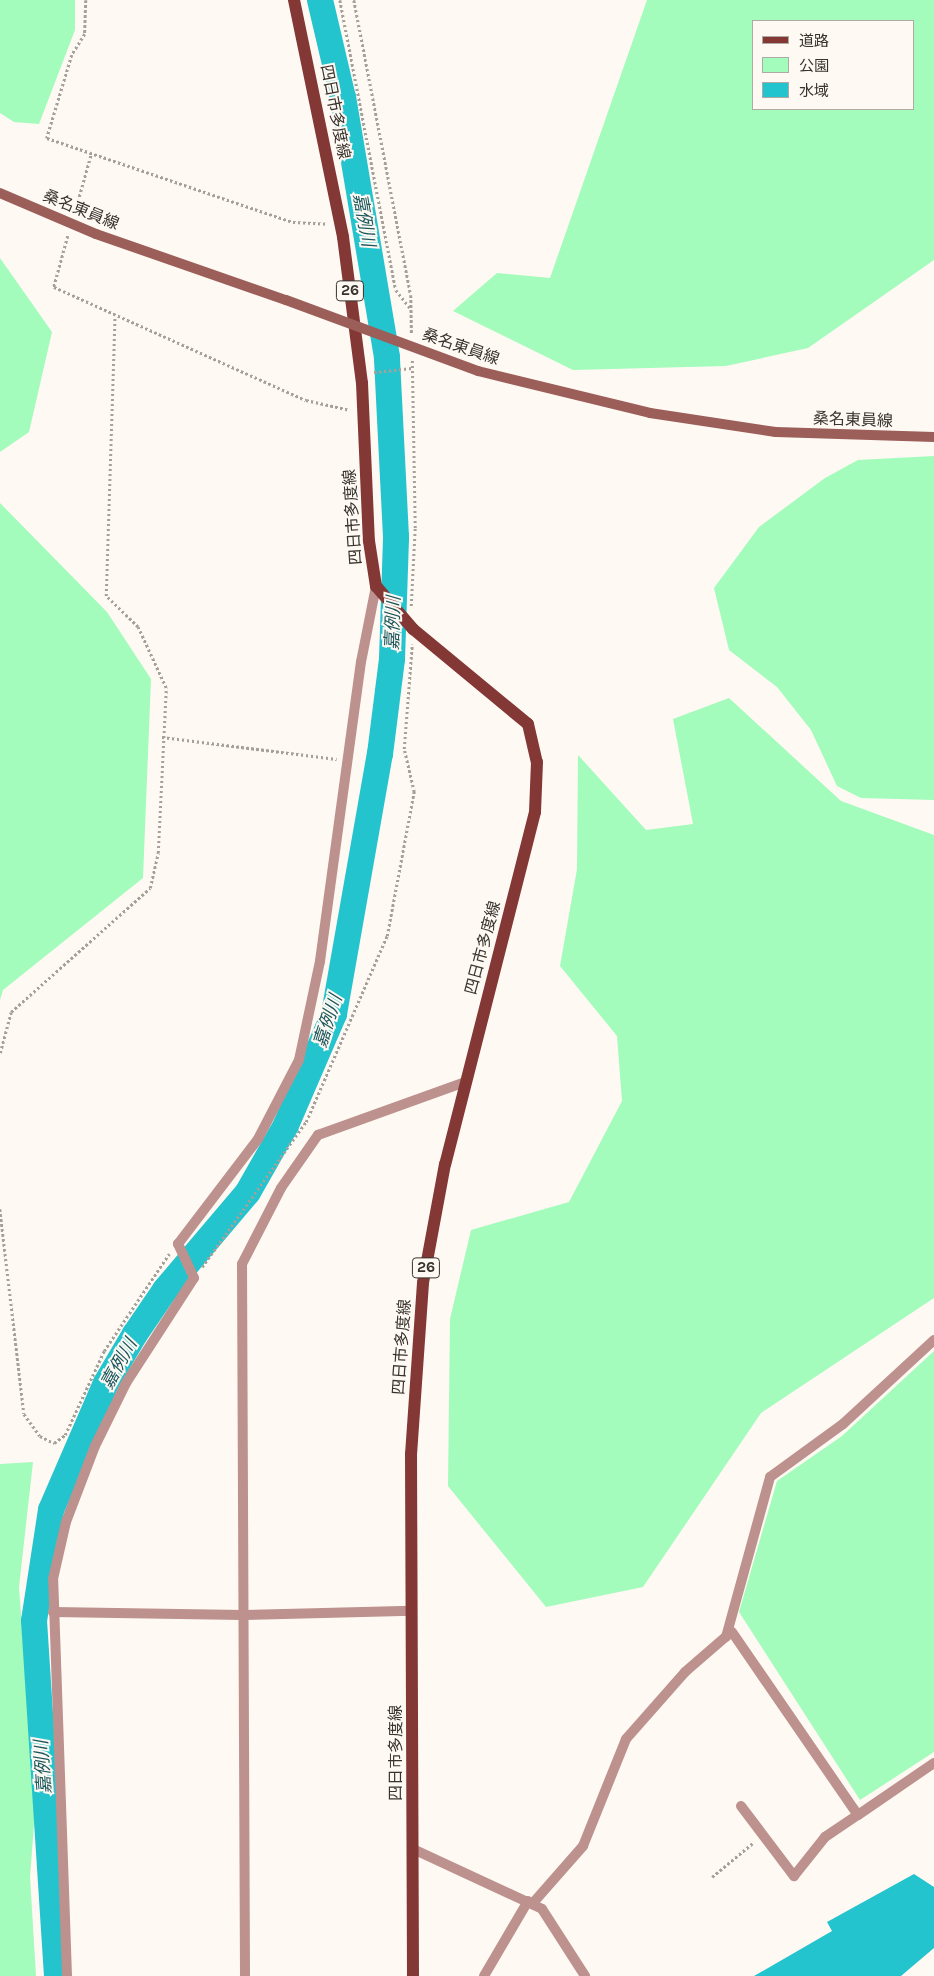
<!DOCTYPE html>
<meta charset="utf-8">
<style>
body{margin:0}
#map{position:relative;width:934px;height:1976px;overflow:hidden;background:#fef9f3;font-family:Karla,"Noto Sans JP",sans-serif}
div>[style]{position:absolute}
[style*='--x']{left:calc(var(--x)*1px);top:calc(var(--y)*1px);width:calc(var(--w)*1px);rotate:calc(var(--a)*1deg)}
.green>*{inset:0;background:#a3fbbc}
.water>*{inset:0;background:#24c4ce}
.river>*{height:26px;margin:-13px;padding:0 13px;transform-origin:13px;border-radius:13px;background:#24c4ce}
.path>*{height:2.5px;margin-top:-1.25px;transform-origin:0;background:repeating-linear-gradient(90deg,#a5a09a 0 2.5px,transparent 0 5px)}
.minor>*{height:10px;margin:-5px;padding:0 5px;transform-origin:5px;border-radius:5px;background:#bd918d}
.tertiary>*{height:10px;margin:-5px;padding:0 5px;transform-origin:5px;border-radius:5px;background:#bd918d}
.secondary>*{height:10px;margin:-5px;padding:0 5px;transform-origin:5px;border-radius:5px;background:#9c5e59}
.primary>*{height:12px;margin:-6px;padding:0 6px;transform-origin:6px;border-radius:6px;background:#833835}
.secondary-bridge>*{height:10px;margin:-5px;padding:0 5px;transform-origin:5px;border-radius:5px;background:#9c5e59}
span{translate:-50% -50%;white-space:nowrap;text-align:center;line-height:1.15;-webkit-text-stroke:4px #fef9f3;paint-order:stroke}
.shield-label span{padding:1px 4px;background:#fef9f3;border:1px solid;border-radius:4px;-webkit-text-stroke-width:0}
.shield-label{font-size:15px;color:#38332d;font-weight:700}
.street-label{font-size:16px;color:#38332d}
.water-label{font-size:18px;color:#1b575c;font-style:italic}
.legend{position:absolute;left:752px;top:20px;width:162px;height:90px;box-sizing:border-box;background:#fef9f3;border:1px solid #afaaa4;margin:0;padding:6px 9px;list-style:none;font-size:15px;color:#38332d}
.legend li{display:flex;align-items:center;gap:10px;height:25px}
.legend b{width:25px;border:1px solid #afaaa4}
</style>
<div id="map">
<div class="green">
<div style="clip-path:polygon(0 0,75px 0,75px 30px,39px 124px,14px 122px,0 113px)"></div>
<div style="clip-path:polygon(evenodd,647px 0,934px 0,934px 260px,808px 348px,726px 366px,573px 370px,453px 311px,497px 273px,550px 278px,647px 0,753px 21px,913px 21px,913px 109px,753px 109px,753px 21px)"></div>
<div style="clip-path:polygon(0 258px,52px 332px,29px 432px,0 452px)"></div>
<div style="clip-path:polygon(934px 456px,934px 800px,861px 798px,837px 786px,811px 730px,777px 687px,729px 650px,714px 588px,759px 527px,825px 478px,858px 460px)"></div>
<div style="clip-path:polygon(0 503px,107px 612px,151px 679px,143px 878px,3px 990px,0 1000px)"></div>
<div style="clip-path:polygon(729px 698px,841px 801px,934px 835px,934px 1298px,761px 1413px,643px 1587px,546px 1607px,448px 1486px,450px 1319px,471px 1230px,569px 1202px,622px 1101px,617px 1036px,560px 966px,577px 869px,578px 755px,646px 830px,693px 824px,673px 719px)"></div>
<div style="clip-path:polygon(934px 1351px,934px 1752px,860px 1800px,739px 1612px,777px 1481px,842px 1436px)"></div>
<div style="clip-path:polygon(33px 1462px,19px 1587px,35px 1811px,30px 1877px,36px 1976px,0 1976px,0 1464px)"></div>
</div>
<div class="water">
<div style="clip-path:polygon(914px 1874px,934px 1887px,934px 1948px,901px 1976px,754px 1976px,832px 1931px,827px 1922px)"></div>
</div>
<div class="river">
<div style="--x:57;--y:1976;--w:356;--a:-93.7"></div>
<div style="--x:34;--y:1621;--w:112;--a:-81.3"></div>
<div style="--x:51;--y:1510;--w:138;--a:-66.6"></div>
<div style="--x:106;--y:1383;--w:57;--a:-59.4"></div>
<div style="--x:135;--y:1334;--w:53;--a:-55.7"></div>
<div style="--x:165;--y:1290;--w:128;--a:-49.7"></div>
<div style="--x:248;--y:1192;--w:77;--a:-60.4"></div>
<div style="--x:286;--y:1125;--w:121;--a:-66.6"></div>
<div style="--x:334;--y:1014;--w:264;--a:-80"></div>
<div style="--x:380;--y:754;--w:96;--a:-82.8"></div>
<div style="--x:392;--y:659;--w:122;--a:-88.1"></div>
<div style="--x:396;--y:537;--w:180;--a:-92.9"></div>
<div style="--x:387;--y:357;--w:263;--a:-99.6"></div>
<div style="--x:343;--y:98;--w:101;--a:-103.2"></div>
</div>
<div class="path">
<div style="--x:86;--y:0;--w:34;--a:92"></div>
<div style="--x:85;--y:34;--w:25;--a:122"></div>
<div style="--x:72;--y:55;--w:87;--a:106.8"></div>
<div style="--x:47;--y:138;--w:260;--a:18.9"></div>
<div style="--x:293;--y:222;--w:34;--a:3"></div>
<div style="--x:340;--y:0;--w:295;--a:79.1"></div>
<div style="--x:396;--y:290;--w:24;--a:52"></div>
<div style="--x:354;--y:0;--w:300;--a:79.1"></div>
<div style="--x:411;--y:295;--w:39;--a:89"></div>
<div style="--x:75;--y:211;--w:59;--a:-74.3"></div>
<div style="--x:68;--y:236;--w:53;--a:105.4"></div>
<div style="--x:54;--y:287;--w:276;--a:24.2"></div>
<div style="--x:306;--y:400;--w:45;--a:12.8"></div>
<div style="--x:374;--y:372;--w:38;--a:-6"></div>
<div style="--x:411;--y:606;--w:78;--a:-87.1"></div>
<div style="--x:415;--y:528;--w:169;--a:-91"></div>
<div style="--x:162;--y:737;--w:176;--a:7.2"></div>
<div style="--x:0;--y:1053;--w:42;--a:-75"></div>
<div style="--x:11;--y:1012;--w:186;--a:-41.7"></div>
<div style="--x:150;--y:888;--w:36;--a:-77"></div>
<div style="--x:158;--y:853;--w:165;--a:-87.2"></div>
<div style="--x:166;--y:688;--w:67;--a:-114.7"></div>
<div style="--x:138;--y:627;--w:45;--a:-135.9"></div>
<div style="--x:106;--y:596;--w:280;--a:-88.2"></div>
<div style="--x:0;--y:1209;--w:206;--a:83.3"></div>
<div style="--x:24;--y:1414;--w:27;--a:54"></div>
<div style="--x:40;--y:1436;--w:16;--a:27"></div>
<div style="--x:54;--y:1443;--w:14;--a:-36"></div>
<div style="--x:65;--y:1435;--w:93;--a:-65.1"></div>
<div style="--x:104;--y:1351;--w:117;--a:-56.2"></div>
<div style="--x:202;--y:1267;--w:178;--a:-54.4"></div>
<div style="--x:306;--y:1122;--w:203;--a:-66.5"></div>
<div style="--x:387;--y:936;--w:147;--a:-79.4"></div>
<div style="--x:414;--y:792;--w:44;--a:-103.1"></div>
<div style="--x:404;--y:749;--w:105;--a:-85.6"></div>
<div style="--x:712;--y:1877;--w:55;--a:-39.8"></div>
</div>
<div class="minor">
<div style="--x:53;--y:1612;--w:190;--a:0.9"></div>
<div style="--x:243;--y:1615;--w:169;--a:-1.4"></div>
<div style="--x:726;--y:1637;--w:166;--a:-74.6"></div>
<div style="--x:770;--y:1477;--w:90;--a:-36"></div>
<div style="--x:843;--y:1424;--w:124;--a:-42.7"></div>
<div style="--x:741;--y:1806;--w:88;--a:52.9"></div>
<div style="--x:794;--y:1876;--w:50;--a:-51.5"></div>
<div style="--x:825;--y:1837;--w:40;--a:-34"></div>
<div style="--x:413;--y:1849;--w:142;--a:24.9"></div>
<div style="--x:542;--y:1909;--w:80;--a:57.3"></div>
<div style="--x:533;--y:1903;--w:76;--a:-48.7"></div>
<div style="--x:583;--y:1846;--w:115;--a:-68.1"></div>
<div style="--x:626;--y:1739;--w:89;--a:-48.6"></div>
<div style="--x:685;--y:1672;--w:60;--a:-40.9"></div>
<div style="--x:67;--y:1976;--w:397;--a:-92"></div>
<div style="--x:53;--y:1579;--w:58;--a:-77.2"></div>
<div style="--x:66;--y:1522;--w:81;--a:-69.1"></div>
<div style="--x:95;--y:1446;--w:70;--a:-63.8"></div>
<div style="--x:126;--y:1383;--w:125;--a:-57.1"></div>
<div style="--x:194;--y:1278;--w:38;--a:-115"></div>
<div style="--x:178;--y:1244;--w:132;--a:-52.7"></div>
<div style="--x:258;--y:1139;--w:89;--a:-62.6"></div>
<div style="--x:299;--y:1060;--w:101;--a:-78"></div>
<div style="--x:320;--y:961;--w:302;--a:-82.2"></div>
<div style="--x:361;--y:662;--w:77;--a:-78.8"></div>
<div style="--x:245;--y:1976;--w:712;--a:-90.24"></div>
<div style="--x:242;--y:1264;--w:85;--a:-62.8"></div>
<div style="--x:281;--y:1188;--w:65;--a:-55.1"></div>
<div style="--x:318;--y:1135;--w:156;--a:-19.8"></div>
<div style="--x:484;--y:1976;--w:87;--a:-59.6"></div>
</div>
<div class="tertiary">
<div style="--x:732;--y:1632;--w:222;--a:55.5"></div>
<div style="--x:858;--y:1815;--w:92;--a:-34.4"></div>
</div>
<div class="secondary">
<div style="--x:0;--y:193;--w:104;--a:23.1"></div>
<div style="--x:96;--y:234;--w:201;--a:19.2"></div>
<div style="--x:478;--y:371;--w:177;--a:13.7"></div>
<div style="--x:650;--y:413;--w:127;--a:8.6"></div>
<div style="--x:776;--y:432;--w:158;--a:1.8"></div>
</div>
<div class="primary">
<div style="--x:294;--y:0;--w:242;--a:78.3"></div>
<div style="--x:343;--y:237;--w:147;--a:82.6"></div>
<div style="--x:362;--y:383;--w:158;--a:87.5"></div>
<div style="--x:369;--y:541;--w:46;--a:81.2"></div>
<div style="--x:376;--y:586;--w:57;--a:49.3"></div>
<div style="--x:413;--y:629;--w:149;--a:39.6"></div>
<div style="--x:528;--y:724;--w:39;--a:77"></div>
<div style="--x:537;--y:762;--w:50;--a:92.3"></div>
<div style="--x:535;--y:812;--w:363;--a:104.3"></div>
<div style="--x:445;--y:1164;--w:121;--a:100.5"></div>
<div style="--x:423;--y:1283;--w:171;--a:94"></div>
<div style="--x:411;--y:1454;--w:522;--a:89.78"></div>
</div>
<div class="secondary-bridge">
<div style="--x:286;--y:300;--w:205;--a:20.3"></div>
</div>
<div class="shield-label">
<span style="left:350px;top:291px">26</span>
<span style="left:426px;top:1268px">26</span>
</div>
<div class="street-label">
<span style="left:335px;top:112px;rotate:79deg">四日市多度線</span>
<span style="left:81px;top:210px;rotate:22deg">桑名東員線</span>
<span style="left:461px;top:347px;rotate:19deg">桑名東員線</span>
<span style="left:853px;top:420px;rotate:2deg">桑名東員線</span>
<span style="left:353px;top:517px;rotate:-94deg">四日市多度線</span>
<span style="left:483px;top:948px;rotate:-75deg">四日市多度線</span>
<span style="left:402px;top:1347px;rotate:-86deg">四日市多度線</span>
<span style="left:396px;top:1753px;rotate:-90deg">四日市多度線</span>
</div>
<div class="water-label">
<span style="left:364px;top:220px;rotate:80deg">嘉例川</span>
<span style="left:393px;top:623px;rotate:-88deg">嘉例川</span>
<span style="left:328px;top:1021px;rotate:-72deg">嘉例川</span>
<span style="left:119px;top:1364px;rotate:-61deg">嘉例川</span>
<span style="left:43px;top:1767px;rotate:-94deg">嘉例川</span>
</div>
<ul class="legend">
<li><b style="height:6px;background:#833835"></b>道路</li>
<li><b style="height:14px;background:#a3fbbc"></b>公園</li>
<li><b style="height:14px;background:#24c4ce"></b>水域</li>
</ul>
</div>
